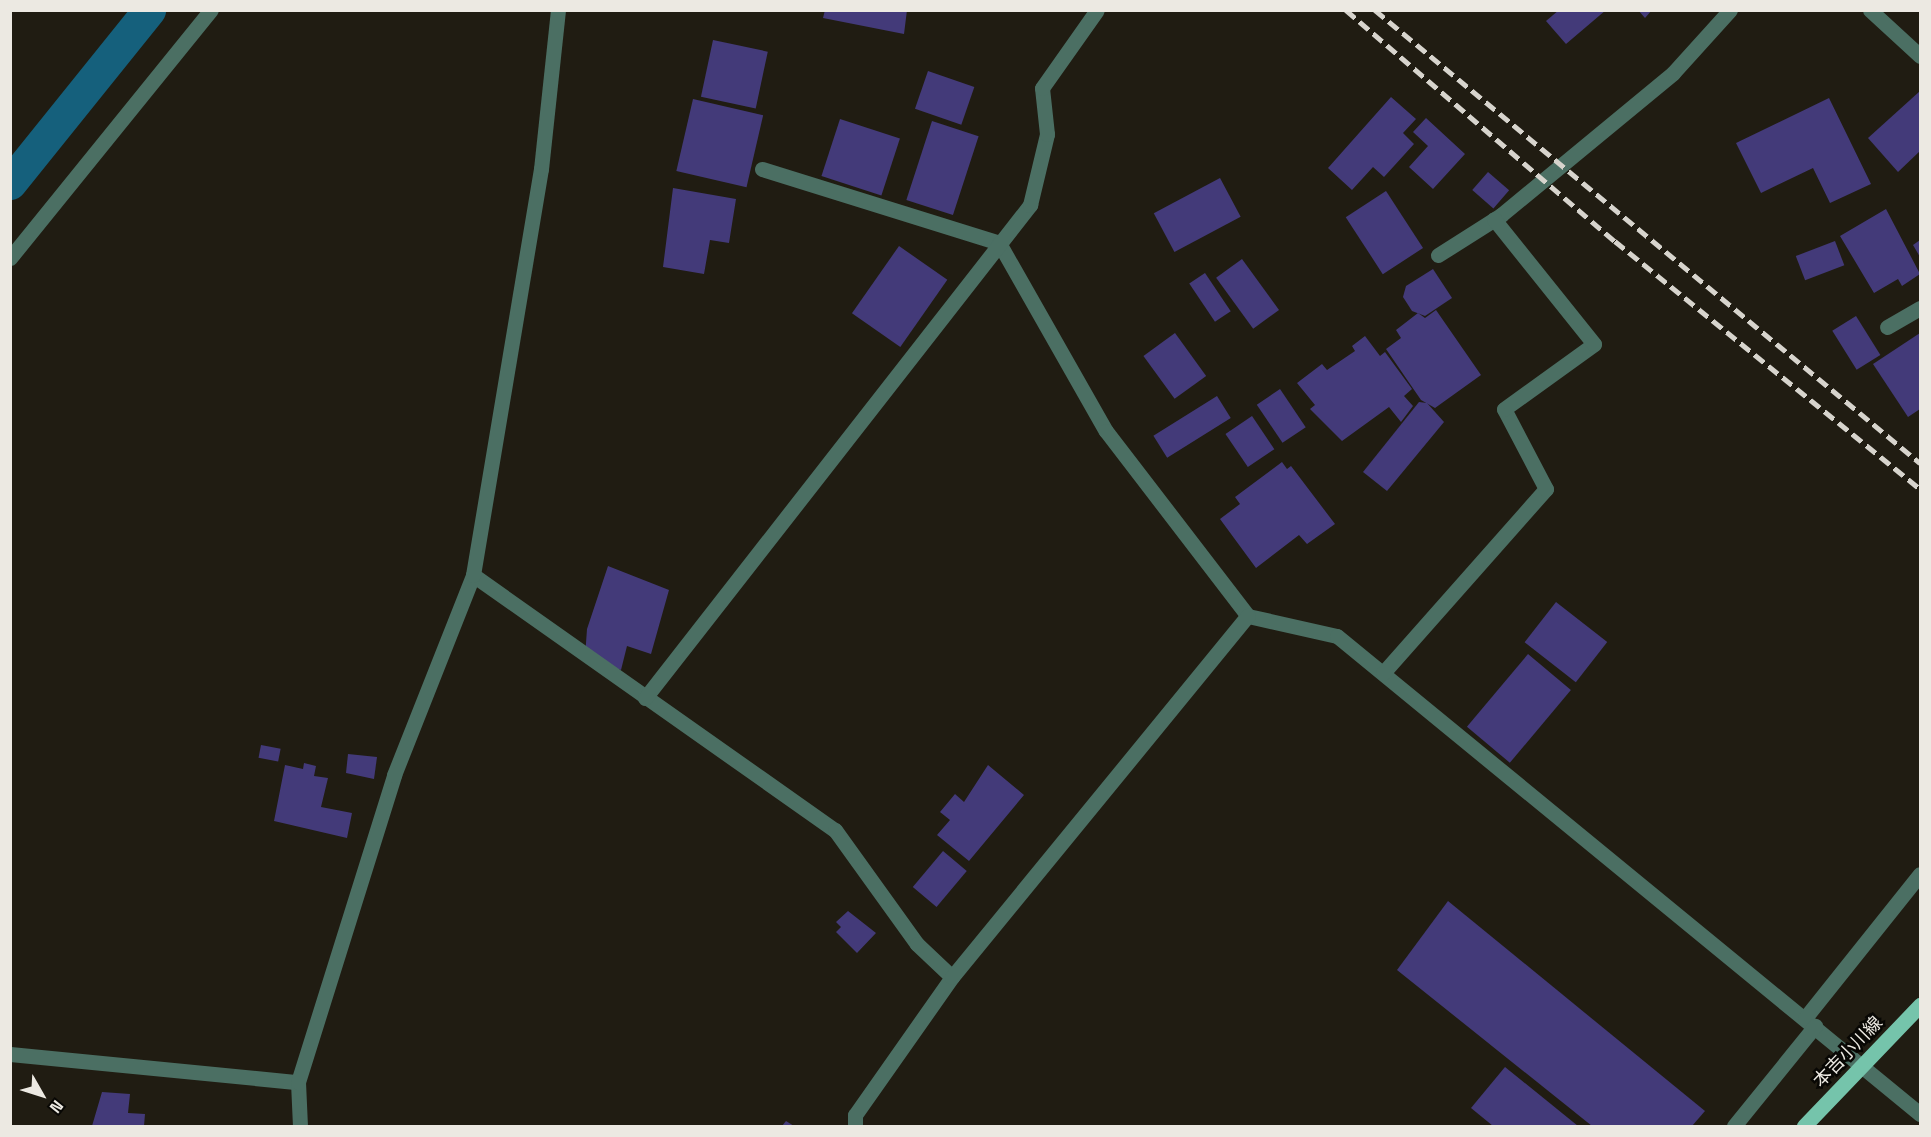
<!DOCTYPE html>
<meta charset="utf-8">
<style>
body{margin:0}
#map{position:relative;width:1931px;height:1137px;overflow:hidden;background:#201c12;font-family:"Space Grotesk","Noto Sans JP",sans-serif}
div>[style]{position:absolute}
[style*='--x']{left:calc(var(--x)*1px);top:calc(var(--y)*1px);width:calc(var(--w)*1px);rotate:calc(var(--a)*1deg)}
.canal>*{height:33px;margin:-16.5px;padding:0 16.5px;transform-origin:16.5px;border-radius:16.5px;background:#15607c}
.building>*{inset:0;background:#433a79;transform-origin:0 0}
.minor>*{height:15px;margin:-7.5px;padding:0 7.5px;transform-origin:7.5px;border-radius:7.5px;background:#4b6f63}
.major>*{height:15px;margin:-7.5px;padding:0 7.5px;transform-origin:7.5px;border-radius:7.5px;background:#75c4ab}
.rail>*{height:4.5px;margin-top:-2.25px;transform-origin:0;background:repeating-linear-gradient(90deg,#d7d4cd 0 12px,transparent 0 18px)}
span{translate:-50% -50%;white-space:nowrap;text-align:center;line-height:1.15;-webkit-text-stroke:5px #080704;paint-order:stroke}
.street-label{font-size:18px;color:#ece9e2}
.frame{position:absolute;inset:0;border:12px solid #ece9e2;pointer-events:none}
.north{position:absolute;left:12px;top:1065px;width:60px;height:60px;-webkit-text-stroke:4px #080704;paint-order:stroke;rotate:129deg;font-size:16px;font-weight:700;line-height:24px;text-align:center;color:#ece9e2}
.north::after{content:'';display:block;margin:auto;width:21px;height:27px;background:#ece9e2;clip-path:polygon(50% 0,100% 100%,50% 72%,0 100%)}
</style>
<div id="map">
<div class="canal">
<div style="--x:10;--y:183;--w:222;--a:-51.2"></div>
</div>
<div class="building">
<div style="clip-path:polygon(825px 10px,907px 10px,904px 34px,823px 18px)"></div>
<div style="clip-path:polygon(1559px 10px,1606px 10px,1566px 44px,1546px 21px)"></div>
<div style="clip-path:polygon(1638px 10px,1652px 10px,1645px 18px)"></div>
<div style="left:713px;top:40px;width:56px;height:58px;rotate:12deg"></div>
<div style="left:928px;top:71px;width:49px;height:40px;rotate:19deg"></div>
<div style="clip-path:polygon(1920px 91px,1920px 151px,1898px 172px,1868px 138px)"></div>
<div style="clip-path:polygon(1391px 97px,1416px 119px,1403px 133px,1414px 144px,1384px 177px,1373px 167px,1352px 190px,1328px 168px)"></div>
<div style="clip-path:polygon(1829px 98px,1871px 184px,1830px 203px,1813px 168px,1761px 193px,1736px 143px)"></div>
<div style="left:693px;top:99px;width:72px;height:74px;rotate:13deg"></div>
<div style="clip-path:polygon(1426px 118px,1465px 154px,1433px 189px,1409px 167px,1428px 146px,1413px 132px)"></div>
<div style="left:840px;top:119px;width:63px;height:60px;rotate:18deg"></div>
<div style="left:932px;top:121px;width:49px;height:83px;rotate:18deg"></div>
<div style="left:1488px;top:172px;width:28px;height:24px;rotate:41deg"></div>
<div style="left:1220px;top:178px;width:44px;height:75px;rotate:62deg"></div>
<div style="clip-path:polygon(673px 188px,736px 199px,729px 243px,710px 240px,704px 274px,663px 267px)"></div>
<div style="left:1386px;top:191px;width:68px;height:48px;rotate:57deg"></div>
<div style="clip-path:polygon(1886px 209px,1920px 274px,1902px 286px,1898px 279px,1874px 293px,1840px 236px)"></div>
<div style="clip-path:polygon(1920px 240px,1920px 257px,1913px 245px)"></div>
<div style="left:1835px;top:241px;width:26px;height:42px;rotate:69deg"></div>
<div style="left:899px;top:246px;width:59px;height:82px;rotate:35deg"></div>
<div style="left:1242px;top:259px;width:63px;height:32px;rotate:54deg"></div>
<div style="clip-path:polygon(1433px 269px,1452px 298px,1425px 316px,1412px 311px,1403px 297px,1406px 286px)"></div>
<div style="left:1205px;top:273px;width:46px;height:19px;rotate:56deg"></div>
<div style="clip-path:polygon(1436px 310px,1481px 375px,1435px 408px,1421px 400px,1386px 349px,1401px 338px,1396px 330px,1418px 313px,1425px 318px)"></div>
<div style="left:1856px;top:316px;width:46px;height:28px;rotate:58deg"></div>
<div style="left:1175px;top:333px;width:53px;height:39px;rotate:54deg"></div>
<div style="clip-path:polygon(1920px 333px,1920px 409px,1908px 417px,1873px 364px)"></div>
<div style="clip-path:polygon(1365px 336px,1380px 356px,1385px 352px,1412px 389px,1404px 396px,1413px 406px,1401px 422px,1389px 407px,1342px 441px,1310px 409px,1315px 405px,1297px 383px,1322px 364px,1327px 370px,1355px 351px,1352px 346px)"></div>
<div style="left:1280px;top:389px;width:46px;height:28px;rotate:56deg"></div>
<div style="left:1217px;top:396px;width:26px;height:75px;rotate:58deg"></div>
<div style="clip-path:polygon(1419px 402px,1427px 403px,1444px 422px,1387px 491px,1363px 472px)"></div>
<div style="left:1252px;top:416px;width:40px;height:32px;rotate:56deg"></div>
<div style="clip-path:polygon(1282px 462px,1287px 469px,1291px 466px,1335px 524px,1307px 544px,1299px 535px,1256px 568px,1220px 519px,1240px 504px,1235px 497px)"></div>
<div style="clip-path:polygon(608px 566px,669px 590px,651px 654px,627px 646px,621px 670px,585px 657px,587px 629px)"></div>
<div style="left:1556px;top:602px;width:65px;height:51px;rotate:38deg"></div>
<div style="left:1528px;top:654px;width:56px;height:95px;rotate:40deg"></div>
<div style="left:261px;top:745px;width:20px;height:13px;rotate:11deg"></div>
<div style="clip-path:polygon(348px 754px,377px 757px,374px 779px,346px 773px)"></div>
<div style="clip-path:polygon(304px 763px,316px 766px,314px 776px,328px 778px,321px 807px,352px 813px,347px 838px,274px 821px,285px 765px,303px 769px)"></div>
<div style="clip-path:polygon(988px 765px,1024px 795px,969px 861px,937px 835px,950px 820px,940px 812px,955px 794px,964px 802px)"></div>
<div style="left:943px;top:851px;width:31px;height:47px;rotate:40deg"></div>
<div style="clip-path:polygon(1448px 901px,1705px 1111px,1692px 1126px,1592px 1126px,1397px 970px)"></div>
<div style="clip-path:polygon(848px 911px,876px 933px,857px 953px,836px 932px,841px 927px,836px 922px)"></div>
<div style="clip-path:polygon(1505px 1067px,1578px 1126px,1493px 1126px,1471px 1108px)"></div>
<div style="clip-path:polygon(102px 1092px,130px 1094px,128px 1113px,145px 1114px,144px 1126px,92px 1126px)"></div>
<div style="clip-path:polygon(786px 1121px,794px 1126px,782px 1126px)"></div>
</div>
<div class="minor">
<div style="--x:1870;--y:10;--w:68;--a:42.6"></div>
<div style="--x:762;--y:169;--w:248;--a:17.3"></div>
<div style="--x:999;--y:243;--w:216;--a:60.4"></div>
<div style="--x:1106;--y:431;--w:233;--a:52.5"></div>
<div style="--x:1248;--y:616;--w:91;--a:12.7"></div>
<div style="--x:1337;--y:636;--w:754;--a:39.35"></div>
<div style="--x:1438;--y:255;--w:75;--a:-32.4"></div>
<div style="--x:1501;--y:215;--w:223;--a:-39.5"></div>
<div style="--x:1673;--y:73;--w:85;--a:-47.9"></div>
<div style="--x:10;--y:258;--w:319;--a:-51"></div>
<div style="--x:1887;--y:327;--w:38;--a:-30"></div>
<div style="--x:473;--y:575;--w:443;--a:35.2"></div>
<div style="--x:835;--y:830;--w:140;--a:54.3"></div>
<div style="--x:917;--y:944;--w:48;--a:43.3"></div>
<div style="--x:1383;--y:673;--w:246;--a:-48.5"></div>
<div style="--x:1546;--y:489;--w:90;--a:-117.7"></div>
<div style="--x:1504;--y:409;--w:111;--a:-35.8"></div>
<div style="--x:1594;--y:344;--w:160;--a:-128.7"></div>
<div style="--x:645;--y:698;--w:626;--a:-52.01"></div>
<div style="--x:1030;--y:205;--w:73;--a:-76.5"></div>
<div style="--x:1047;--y:134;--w:46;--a:-96.2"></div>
<div style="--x:1042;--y:88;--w:95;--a:-54.8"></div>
<div style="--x:1805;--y:1018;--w:184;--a:-51.4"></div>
<div style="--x:10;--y:1054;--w:289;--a:5.6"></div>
<div style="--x:300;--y:1126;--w:44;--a:-92.6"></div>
<div style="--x:298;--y:1082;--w:322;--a:-72.6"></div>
<div style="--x:394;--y:775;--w:215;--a:-68.4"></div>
<div style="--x:473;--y:575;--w:412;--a:-80.5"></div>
<div style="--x:541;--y:169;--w:160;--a:-83.9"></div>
<div style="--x:855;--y:1126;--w:11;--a:-90"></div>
<div style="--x:855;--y:1115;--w:169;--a:-54.9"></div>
<div style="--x:952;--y:977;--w:467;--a:-50.7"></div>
<div style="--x:1734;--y:1126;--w:129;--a:-51"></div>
</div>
<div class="major">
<div style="--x:1804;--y:1126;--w:168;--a:-46.2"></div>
</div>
<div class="rail">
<div style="--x:1346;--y:10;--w:355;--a:40.7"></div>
<div style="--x:1615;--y:241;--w:393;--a:39.1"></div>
<div style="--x:1375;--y:10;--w:709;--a:39.73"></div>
</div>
<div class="street-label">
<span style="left:1848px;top:1052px;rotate:-46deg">本吉小川線</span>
</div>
<div class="frame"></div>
<div class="north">N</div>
</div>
